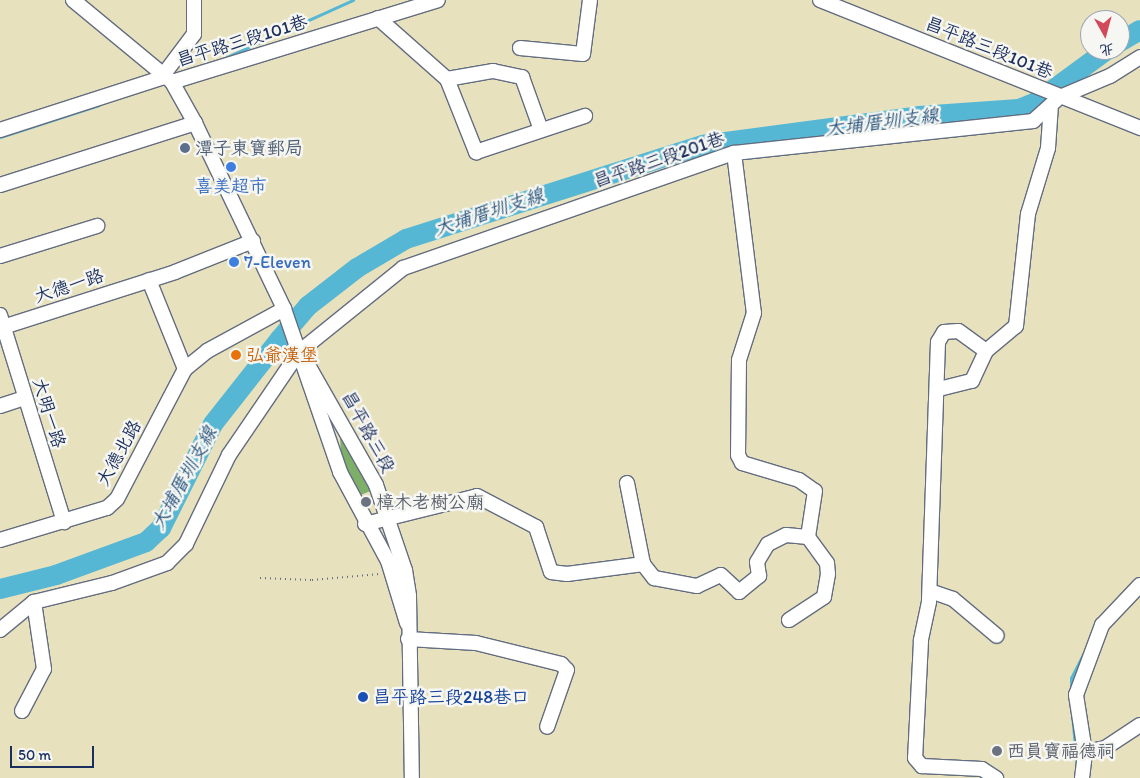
<!DOCTYPE html>
<meta charset="utf-8">
<style>
body{margin:0}
#map{position:relative;width:1140px;height:778px;overflow:hidden;background:#e8e1be;font-family:Itim,"LXGW WenKai TC",sans-serif}
div>[style]{position:absolute}
[style*='--x']{left:calc(var(--x)*1px);top:calc(var(--y)*1px);width:calc(var(--w)*1px);rotate:calc(var(--a)*1deg)}
.forest>*{inset:0;background:#7eaf68}
.stream>*{height:3px;margin:-1.5px;padding:0 1.5px;transform-origin:1.5px;border-radius:1.5px;background:#55b7d4}
.river>*{height:20px;margin:-10px;padding:0 10px;transform-origin:10px;border-radius:10px;background:#55b7d4}
.path>*{height:2px;margin-top:-1px;transform-origin:0;background:repeating-linear-gradient(90deg,#636d80 0 1px,transparent 0 5px)}
.roads{filter:drop-shadow(1px 0 #636d80) drop-shadow(-1px 0 #636d80) drop-shadow(0 1px #636d80) drop-shadow(0 -1px #636d80)}
.minor>*{height:14px;margin:-7px;padding:0 7px;transform-origin:7px;border-radius:7px;background:#fff}
.dots>*{width:14px;height:14px;translate:-50% -50%;box-sizing:border-box;border:2px solid #f6f6f2;border-radius:50%}
span{translate:-50% -50%;white-space:nowrap;text-align:center;line-height:1.15;-webkit-text-stroke:5px #f6f6f2;paint-order:stroke}
.street-label{font-size:18px;color:#1b2f5e}
.service-label{font-size:18px;color:#4e5e75}
.left{translate:0 -50%;text-align:left}
.shop-label{font-size:18px;color:#366cbe}
.food-label{font-size:18px;color:#c56008}
.worship-label{font-size:18px;color:#5b616d}
.transit-label{font-size:18px;color:#164399}
.water-label{font-size:19px;color:#2c5881;font-style:italic}
.north{position:absolute;left:1080px;top:10px;width:50px;height:50px;box-sizing:border-box;background:#f6f6f2;border:1px solid #9ea6b7;border-radius:50%;rotate:173deg;font-size:14px;font-weight:700;line-height:20px;text-align:center;color:#1b2f5e}
.north::after{content:'';display:block;margin:auto;width:18px;height:22px;background:#d1495b;clip-path:polygon(50% 0,100% 100%,50% 72%,0 100%)}
.scale{position:absolute;left:10px;top:746px;width:84px;height:22px;box-sizing:border-box;border:2px solid #1b2f5e;border-top:0;padding-left:6px;font-size:15px;line-height:18px;white-space:nowrap;color:#1b2f5e;-webkit-text-stroke:4px #f6f6f2;paint-order:stroke}
</style>
<div id="map">
<div class="forest">
<div style="clip-path:polygon(340px 437px,345px 439px,373px 490px,358px 496px,341px 454px)"></div>
</div>
<div class="stream">
<div style="--x:220;--y:60;--w:146;--a:-24.3"></div>
<div style="--x:0;--y:137;--w:104;--a:-17.9"></div>
<div style="--x:1071;--y:690;--w:12;--a:-90"></div>
<div style="--x:1071;--y:678;--w:36;--a:-63"></div>
<div style="--x:1072;--y:714;--w:54;--a:84.7"></div>
</div>
<div class="river">
<div style="--x:1120;--y:42;--w:23;--a:-31"></div>
<div style="--x:0;--y:589;--w:58;--a:-14"></div>
<div style="--x:56;--y:575;--w:96;--a:-20.1"></div>
<div style="--x:146;--y:542;--w:21;--a:-43"></div>
<div style="--x:161;--y:528;--w:116;--a:-63.4"></div>
<div style="--x:213;--y:424;--w:107;--a:-51.8"></div>
<div style="--x:279;--y:340;--w:45;--a:-49.5"></div>
<div style="--x:308;--y:306;--w:62;--a:-37.8"></div>
<div style="--x:357;--y:268;--w:57;--a:-30.6"></div>
<div style="--x:406;--y:239;--w:312;--a:-17.6"></div>
<div style="--x:703;--y:145;--w:218;--a:-7.6"></div>
<div style="--x:919;--y:116;--w:100;--a:-4"></div>
<div style="--x:1019;--y:109;--w:18;--a:-22"></div>
<div style="--x:1036;--y:102;--w:88;--a:-36.2"></div>
</div>
<div class="path">
<div style="--x:260;--y:578;--w:52;--a:2.2"></div>
<div style="--x:312;--y:580;--w:68;--a:-5"></div>
</div>
<div class="roads">
<div class="minor">
<div style="--x:73;--y:0;--w:129;--a:39.6"></div>
<div style="--x:172;--y:82;--w:47;--a:60.7"></div>
<div style="--x:195;--y:123;--w:206;--a:64.4"></div>
<div style="--x:284;--y:309;--w:172;--a:71"></div>
<div style="--x:340;--y:472;--w:101;--a:61.7"></div>
<div style="--x:388;--y:561;--w:65;--a:73"></div>
<div style="--x:820;--y:0;--w:345;--a:21.8"></div>
<div style="--x:378;--y:18;--w:92;--a:41.5"></div>
<div style="--x:447;--y:79;--w:47;--a:-9.9"></div>
<div style="--x:493;--y:71;--w:30;--a:12"></div>
<div style="--x:522;--y:77;--w:56;--a:70.3"></div>
<div style="--x:520;--y:48;--w:63;--a:5.4"></div>
<div style="--x:583;--y:54;--w:54;--a:-82.6"></div>
<div style="--x:161;--y:78;--w:55;--a:-53.1"></div>
<div style="--x:194;--y:34;--w:34;--a:-90"></div>
<div style="--x:447;--y:79;--w:79;--a:68.3"></div>
<div style="--x:476;--y:152;--w:115;--a:-18.3"></div>
<div style="--x:172;--y:82;--w:278;--a:-17.1"></div>
<div style="--x:1060;--y:97;--w:54;--a:-22.8"></div>
<div style="--x:1110;--y:76;--w:36;--a:-32"></div>
<div style="--x:0;--y:130;--w:169;--a:-17.9"></div>
<div style="--x:734;--y:153;--w:161;--a:82.9"></div>
<div style="--x:754;--y:313;--w:49;--a:107.7"></div>
<div style="--x:739;--y:360;--w:95;--a:90.6"></div>
<div style="--x:738;--y:455;--w:9;--a:63"></div>
<div style="--x:742;--y:463;--w:59;--a:16.6"></div>
<div style="--x:799;--y:480;--w:19;--a:35"></div>
<div style="--x:815;--y:491;--w:47;--a:98.7"></div>
<div style="--x:808;--y:537;--w:32;--a:54"></div>
<div style="--x:827;--y:563;--w:11;--a:85"></div>
<div style="--x:828;--y:574;--w:23;--a:100"></div>
<div style="--x:824;--y:597;--w:42;--a:146.7"></div>
<div style="--x:0;--y:185;--w:205;--a:-17.6"></div>
<div style="--x:0;--y:256;--w:102;--a:-17.2"></div>
<div style="--x:149;--y:280;--w:96;--a:68"></div>
<div style="--x:0;--y:315;--w:217;--a:72.8"></div>
<div style="--x:0;--y:328;--w:184;--a:-17.7"></div>
<div style="--x:175;--y:272;--w:84;--a:-21.7"></div>
<div style="--x:986;--y:351;--w:34;--a:-144"></div>
<div style="--x:958;--y:331;--w:14;--a:176"></div>
<div style="--x:944;--y:332;--w:12;--a:121"></div>
<div style="--x:938;--y:342;--w:260;--a:92"></div>
<div style="--x:929;--y:602;--w:40;--a:102"></div>
<div style="--x:921;--y:641;--w:117;--a:92.9"></div>
<div style="--x:915;--y:758;--w:11;--a:49"></div>
<div style="--x:922;--y:766;--w:60;--a:2.9"></div>
<div style="--x:982;--y:769;--w:17;--a:33"></div>
<div style="--x:304;--y:358;--w:146;--a:60.4"></div>
<div style="--x:376;--y:485;--w:90;--a:71.2"></div>
<div style="--x:405;--y:570;--w:26;--a:81"></div>
<div style="--x:409;--y:596;--w:182;--a:89.1"></div>
<div style="--x:939;--y:389;--w:34;--a:-14"></div>
<div style="--x:972;--y:381;--w:33;--a:-65"></div>
<div style="--x:986;--y:351;--w:39;--a:-40"></div>
<div style="--x:1016;--y:326;--w:113;--a:-83.9"></div>
<div style="--x:1028;--y:214;--w:69;--a:-73.1"></div>
<div style="--x:1048;--y:148;--w:39;--a:-86"></div>
<div style="--x:0;--y:406;--w:26;--a:-18"></div>
<div style="--x:627;--y:483;--w:83;--a:78.8"></div>
<div style="--x:643;--y:564;--w:18;--a:52"></div>
<div style="--x:654;--y:578;--w:44;--a:10.5"></div>
<div style="--x:697;--y:586;--w:26;--a:-25"></div>
<div style="--x:721;--y:575;--w:25;--a:43"></div>
<div style="--x:739;--y:592;--w:26;--a:-39"></div>
<div style="--x:759;--y:576;--w:14;--a:-98"></div>
<div style="--x:757;--y:562;--w:21;--a:-59"></div>
<div style="--x:768;--y:544;--w:20;--a:-27"></div>
<div style="--x:786;--y:535;--w:22;--a:5"></div>
<div style="--x:365;--y:524;--w:115;--a:-14"></div>
<div style="--x:477;--y:496;--w:67;--a:27.7"></div>
<div style="--x:536;--y:527;--w:47;--a:71.6"></div>
<div style="--x:551;--y:572;--w:16;--a:7"></div>
<div style="--x:567;--y:574;--w:77;--a:-7.5"></div>
<div style="--x:0;--y:540;--w:112;--a:-16.7"></div>
<div style="--x:107;--y:508;--w:13;--a:-42"></div>
<div style="--x:117;--y:499;--w:147;--a:-62.4"></div>
<div style="--x:185;--y:369;--w:28;--a:-39"></div>
<div style="--x:207;--y:351;--w:88;--a:-28.6"></div>
<div style="--x:930;--y:591;--w:24;--a:19"></div>
<div style="--x:953;--y:599;--w:57;--a:40.1"></div>
<div style="--x:0;--y:630;--w:44;--a:-39.5"></div>
<div style="--x:34;--y:602;--w:80;--a:-13.7"></div>
<div style="--x:112;--y:583;--w:59;--a:-20"></div>
<div style="--x:167;--y:563;--w:27;--a:-45"></div>
<div style="--x:186;--y:544;--w:99;--a:-64.2"></div>
<div style="--x:229;--y:455;--w:125;--a:-55.8"></div>
<div style="--x:299;--y:352;--w:134;--a:-38.9"></div>
<div style="--x:403;--y:268;--w:350;--a:-19.2"></div>
<div style="--x:734;--y:153;--w:301;--a:-6.1"></div>
<div style="--x:1033;--y:121;--w:36;--a:-42"></div>
<div style="--x:408;--y:639;--w:68;--a:3.4"></div>
<div style="--x:476;--y:643;--w:88;--a:13.9"></div>
<div style="--x:561;--y:664;--w:8;--a:45"></div>
<div style="--x:567;--y:670;--w:60;--a:109.3"></div>
<div style="--x:22;--y:711;--w:47;--a:-62.4"></div>
<div style="--x:44;--y:669;--w:68;--a:-98.5"></div>
<div style="--x:1085;--y:752;--w:20;--a:-11"></div>
<div style="--x:1105;--y:748;--w:42;--a:-33.3"></div>
<div style="--x:1082;--y:778;--w:26;--a:-83"></div>
<div style="--x:1085;--y:752;--w:58;--a:-99"></div>
<div style="--x:1076;--y:695;--w:75;--a:-69.6"></div>
<div style="--x:1102;--y:625;--w:55;--a:-46.5"></div>
</div>
</div>
<div class="dots">
<div style="left:185px;top:148px;background:#5c6f8a"></div>
<div style="left:231px;top:167px;background:#3f7fe0"></div>
<div style="left:234px;top:262px;background:#3f7fe0"></div>
<div style="left:236px;top:355px;background:#e8710a"></div>
<div style="left:366px;top:502px;background:#6b7280"></div>
<div style="left:363px;top:697px;background:#1a4fb4"></div>
<div style="left:997px;top:751px;background:#6b7280"></div>
</div>
<div class="street-label">
<span style="left:242px;top:41px;rotate:-17deg">昌平路三段101巷</span>
<span style="left:989px;top:48px;rotate:22deg">昌平路三段101巷</span>
<span style="left:659px;top:160px;rotate:-19deg">昌平路三段201巷</span>
<span style="left:69px;top:286px;rotate:-18deg">大德一路</span>
<span style="left:49px;top:413px;rotate:73deg">大明一路</span>
<span style="left:368px;top:432px;rotate:61deg">昌平路三段</span>
<span style="left:119px;top:453px;rotate:-61deg">大德北路</span>
</div>
<div class="service-label">
<span class="left" style="left:195px;top:148px">潭子東寶郵局</span>
</div>
<div class="shop-label">
<span style="left:231px;top:186px">喜美超市</span>
<span class="left" style="left:244px;top:262px">7-Eleven</span>
</div>
<div class="food-label">
<span class="left" style="left:246px;top:355px">弘爺漢堡</span>
</div>
<div class="worship-label">
<span class="left" style="left:376px;top:502px">樟木老樹公廟</span>
<span class="left" style="left:1007px;top:751px">西員寶福德祠</span>
</div>
<div class="transit-label">
<span class="left" style="left:373px;top:697px">昌平路三段248巷口</span>
</div>
<div class="water-label">
<span style="left:882px;top:122px;rotate:-7deg">大埔厝圳支線</span>
<span style="left:489px;top:212px;rotate:-18deg">大埔厝圳支線</span>
<span style="left:184px;top:478px;rotate:-61deg">大埔厝圳支線</span>
</div>
<div class="north">北</div>
<div class="scale">50 m</div>
</div>
